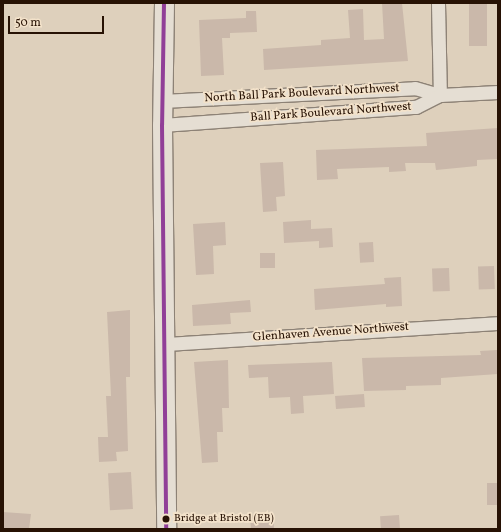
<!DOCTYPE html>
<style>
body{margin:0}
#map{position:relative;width:501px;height:532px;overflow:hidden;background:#ded0bc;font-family:Vollkorn,serif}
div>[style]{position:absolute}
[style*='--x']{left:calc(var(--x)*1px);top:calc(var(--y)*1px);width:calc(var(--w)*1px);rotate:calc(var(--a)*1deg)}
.building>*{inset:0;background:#cab8aa;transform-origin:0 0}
.roads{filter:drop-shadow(1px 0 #8d8276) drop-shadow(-1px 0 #8d8276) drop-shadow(0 1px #8d8276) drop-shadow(0 -1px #8d8276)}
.minor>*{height:13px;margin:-6.5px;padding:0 6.5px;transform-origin:6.5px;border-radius:6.5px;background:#e5ded3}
.secondary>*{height:19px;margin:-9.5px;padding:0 9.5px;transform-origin:9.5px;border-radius:9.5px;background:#e5ded3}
.bus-1>*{height:4px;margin:-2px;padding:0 2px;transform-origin:2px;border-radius:2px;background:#913f98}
.dots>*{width:11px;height:11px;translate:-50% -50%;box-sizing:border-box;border:2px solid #f3e2ca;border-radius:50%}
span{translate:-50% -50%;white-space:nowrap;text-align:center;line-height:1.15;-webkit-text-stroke:3.5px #f3e2ca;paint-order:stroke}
.bus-label{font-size:11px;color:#271204}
.left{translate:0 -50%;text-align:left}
.street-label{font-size:12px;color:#271204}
.frame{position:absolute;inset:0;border:4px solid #271204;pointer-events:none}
.scale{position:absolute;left:8px;top:16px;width:96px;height:18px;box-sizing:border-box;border:2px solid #271204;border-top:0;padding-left:5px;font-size:12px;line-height:14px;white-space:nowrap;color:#271204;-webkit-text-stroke:3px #f3e2ca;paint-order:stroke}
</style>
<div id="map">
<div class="building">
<div style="clip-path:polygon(382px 3px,402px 3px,408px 61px,264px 70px,263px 49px,321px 45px,321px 40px,350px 38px,348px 10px,363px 9px,364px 40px,384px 39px)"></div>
<div style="left:469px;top:3px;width:18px;height:43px"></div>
<div style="clip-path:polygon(246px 11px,256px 11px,257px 32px,230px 33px,230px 38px,222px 38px,224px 75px,201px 76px,199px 20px,246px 18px)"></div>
<div style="clip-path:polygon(498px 128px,498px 159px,477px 160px,477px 166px,436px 170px,435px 163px,405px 163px,406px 171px,389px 172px,389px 167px,337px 169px,338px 179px,317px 180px,316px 150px,427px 146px,426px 133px)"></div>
<div style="clip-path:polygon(283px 162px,285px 196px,276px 197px,277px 211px,263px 212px,260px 163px)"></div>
<div style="clip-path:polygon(311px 220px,311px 229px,332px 228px,333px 247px,319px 248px,319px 241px,284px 243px,283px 222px)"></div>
<div style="clip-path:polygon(225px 222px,226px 245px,213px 246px,214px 274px,196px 275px,193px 224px)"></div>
<div style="left:373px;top:242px;width:20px;height:14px;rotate:87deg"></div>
<div style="left:275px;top:253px;width:15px;height:15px;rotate:90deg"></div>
<div style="left:494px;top:266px;width:23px;height:16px;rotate:88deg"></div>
<div style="left:449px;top:268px;width:23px;height:17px;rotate:88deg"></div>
<div style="clip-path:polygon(401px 277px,402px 306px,386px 307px,386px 304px,315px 310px,314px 289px,385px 284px,384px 278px)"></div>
<div style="clip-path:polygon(250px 300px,251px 312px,230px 313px,231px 324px,193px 326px,192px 305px)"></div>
<div style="clip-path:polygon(130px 310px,130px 377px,126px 377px,128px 451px,116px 452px,117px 461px,99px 462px,98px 437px,108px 437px,106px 396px,111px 396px,107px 312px)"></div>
<div style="clip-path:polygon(497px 350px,498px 374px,441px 378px,441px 385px,406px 386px,406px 390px,364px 391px,362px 358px,481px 355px,480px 351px)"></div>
<div style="clip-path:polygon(228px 360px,229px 408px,222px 408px,223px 432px,217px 432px,218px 462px,202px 463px,194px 362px)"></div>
<div style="clip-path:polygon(332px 362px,334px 394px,303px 396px,304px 413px,291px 414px,290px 397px,269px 398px,268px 377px,249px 378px,248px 365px)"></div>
<div style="left:364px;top:394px;width:13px;height:29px;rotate:86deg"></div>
<div style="left:131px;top:472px;width:37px;height:23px;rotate:87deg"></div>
<div style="left:498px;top:483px;width:22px;height:11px;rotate:90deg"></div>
<div style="clip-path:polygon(3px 512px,31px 514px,29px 529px,3px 529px)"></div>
<div style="left:273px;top:514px;width:15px;height:23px;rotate:86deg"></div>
<div style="left:399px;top:515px;width:14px;height:19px;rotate:86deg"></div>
</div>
<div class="roads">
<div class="minor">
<div style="--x:438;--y:3;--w:92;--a:88.8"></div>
<div style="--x:162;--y:101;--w:253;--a:-2.9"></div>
<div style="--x:415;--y:88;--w:26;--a:16"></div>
<div style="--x:162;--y:125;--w:255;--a:-4.1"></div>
<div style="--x:416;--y:107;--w:27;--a:-27"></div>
<div style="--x:440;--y:95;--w:58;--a:-3"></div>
<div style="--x:165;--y:344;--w:334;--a:-3.6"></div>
</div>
<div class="secondary">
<div style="--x:164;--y:3;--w:122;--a:90.9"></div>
<div style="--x:162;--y:125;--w:404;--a:89.4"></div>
</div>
</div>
<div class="bus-1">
<div style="--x:164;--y:3;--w:122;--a:90.9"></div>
<div style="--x:162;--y:125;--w:404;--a:89.4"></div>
</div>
<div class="dots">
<div style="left:166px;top:519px;background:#271204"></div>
</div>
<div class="bus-label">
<span class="left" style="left:174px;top:519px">Bridge at Bristol (EB)</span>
</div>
<div class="street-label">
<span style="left:302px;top:94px;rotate:-3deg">North Ball Park Boulevard Northwest</span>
<span style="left:331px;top:113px;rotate:-4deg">Ball Park Boulevard Northwest</span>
<span style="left:331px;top:333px;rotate:-4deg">Glenhaven Avenue Northwest</span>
</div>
<div class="frame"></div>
<div class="scale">50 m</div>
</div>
